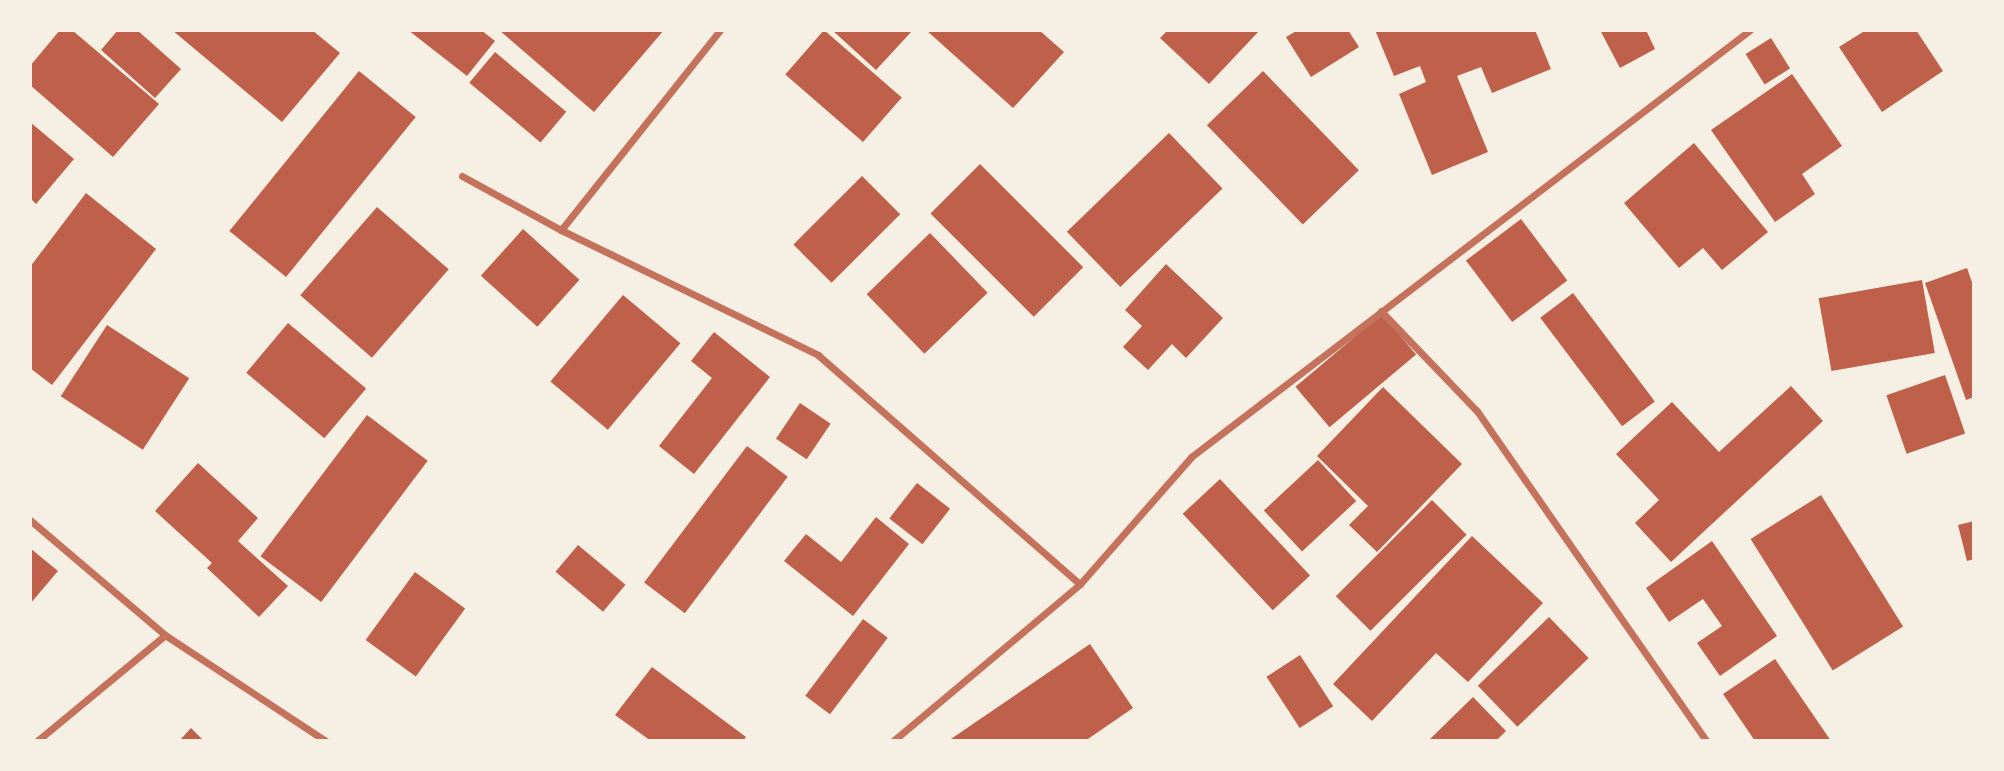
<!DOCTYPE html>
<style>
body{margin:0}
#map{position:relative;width:2004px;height:771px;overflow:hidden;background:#f6efe4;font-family:"PT Sans Narrow",sans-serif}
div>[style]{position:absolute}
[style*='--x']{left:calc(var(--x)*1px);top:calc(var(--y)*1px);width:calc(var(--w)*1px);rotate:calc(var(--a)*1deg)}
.building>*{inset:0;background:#bf614a;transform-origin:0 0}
.minor>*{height:7px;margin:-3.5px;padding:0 3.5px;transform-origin:3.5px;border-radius:3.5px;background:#c5725c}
span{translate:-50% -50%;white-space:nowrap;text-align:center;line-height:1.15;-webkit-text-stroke:5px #f6efe4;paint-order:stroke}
.frame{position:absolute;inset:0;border:32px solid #f6efe4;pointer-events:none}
</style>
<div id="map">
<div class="building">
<div style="clip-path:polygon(60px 30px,72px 30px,159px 104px,113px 157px,30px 85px,30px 66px)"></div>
<div style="clip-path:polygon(118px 30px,137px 30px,181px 69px,155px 98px,101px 50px)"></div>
<div style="clip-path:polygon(172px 30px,312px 30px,340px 53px,282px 122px)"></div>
<div style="clip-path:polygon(408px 30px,481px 30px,495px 41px,467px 76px)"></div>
<div style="clip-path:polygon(499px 30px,664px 30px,594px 112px)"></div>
<div style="left:824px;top:30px;width:103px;height:59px;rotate:41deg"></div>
<div style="clip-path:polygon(832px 30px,911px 30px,912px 31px,876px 70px)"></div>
<div style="clip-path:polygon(926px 30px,1039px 30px,1064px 52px,1013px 108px)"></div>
<div style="clip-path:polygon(1168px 30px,1260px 30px,1209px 84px,1160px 38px)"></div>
<div style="clip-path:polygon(1298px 30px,1348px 30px,1359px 47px,1311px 77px,1286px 37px)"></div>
<div style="clip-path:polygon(1375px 30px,1535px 30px,1551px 69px,1492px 93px,1481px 67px,1457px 76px,1488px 152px,1432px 175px,1399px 94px,1426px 82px,1420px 66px,1394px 76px)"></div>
<div style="clip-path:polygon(1600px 30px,1646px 30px,1655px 49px,1620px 68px)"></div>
<div style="clip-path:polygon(1866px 30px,1916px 30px,1943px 71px,1882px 112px,1839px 47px)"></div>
<div style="left:1771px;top:38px;width:36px;height:30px;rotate:58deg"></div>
<div style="left:495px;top:52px;width:93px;height:40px;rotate:40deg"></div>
<div style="left:359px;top:71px;width:73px;height:206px;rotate:39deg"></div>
<div style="left:1263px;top:71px;width:138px;height:78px;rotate:46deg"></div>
<div style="clip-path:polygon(1792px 74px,1842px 146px,1802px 174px,1815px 194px,1775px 222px,1711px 130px)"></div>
<div style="clip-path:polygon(30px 122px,74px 159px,36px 204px,30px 198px)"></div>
<div style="left:1169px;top:133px;width:77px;height:142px;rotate:46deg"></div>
<div style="clip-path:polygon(1694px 143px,1768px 232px,1722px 270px,1703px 248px,1679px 268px,1624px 203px)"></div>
<div style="left:980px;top:164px;width:146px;height:70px;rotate:45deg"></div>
<div style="left:862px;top:176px;width:54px;height:97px;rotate:45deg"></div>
<div style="clip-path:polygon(86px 193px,156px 249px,52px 385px,30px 368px,30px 267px)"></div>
<div style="left:377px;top:207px;width:95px;height:117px;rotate:41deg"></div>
<div style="left:1521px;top:219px;width:77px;height:69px;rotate:53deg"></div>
<div style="left:523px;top:229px;width:76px;height:63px;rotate:42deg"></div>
<div style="left:930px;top:233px;width:83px;height:88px;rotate:46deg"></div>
<div style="clip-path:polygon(1166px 264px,1223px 318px,1186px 358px,1172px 344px,1148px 370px,1123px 347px,1142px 326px,1125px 310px)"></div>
<div style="clip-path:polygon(1967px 268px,1974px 288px,1974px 397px,1966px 400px,1925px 283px)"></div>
<div style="left:1922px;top:280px;width:74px;height:105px;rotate:80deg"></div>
<div style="left:1573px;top:293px;width:136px;height:41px;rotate:53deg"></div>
<div style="left:623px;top:295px;width:75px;height:113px;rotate:40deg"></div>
<div style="left:1382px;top:314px;width:53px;height:113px;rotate:50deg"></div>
<div style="left:288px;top:323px;width:102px;height:65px;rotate:40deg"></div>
<div style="left:107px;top:325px;width:98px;height:85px;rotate:33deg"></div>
<div style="clip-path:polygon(714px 332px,770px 377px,694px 474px,659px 446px,712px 378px,691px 361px)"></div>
<div style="left:1945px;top:375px;width:62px;height:62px;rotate:71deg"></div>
<div style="clip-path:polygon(1791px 386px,1823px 421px,1671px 562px,1635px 523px,1659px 500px,1616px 454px,1672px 402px,1719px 452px)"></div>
<div style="clip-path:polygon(1383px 387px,1462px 464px,1377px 552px,1349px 525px,1368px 506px,1317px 456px)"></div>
<div style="left:800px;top:403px;width:37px;height:43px;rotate:34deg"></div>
<div style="left:367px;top:415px;width:76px;height:177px;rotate:37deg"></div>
<div style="left:747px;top:446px;width:51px;height:171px;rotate:37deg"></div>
<div style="left:1318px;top:460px;width:56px;height:74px;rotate:47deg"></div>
<div style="clip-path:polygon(198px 463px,258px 518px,238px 541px,288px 586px,259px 617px,207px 568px,212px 563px,155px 511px)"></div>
<div style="left:1220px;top:479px;width:132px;height:51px;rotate:47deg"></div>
<div style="left:917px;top:483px;width:42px;height:45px;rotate:38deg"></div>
<div style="left:1821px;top:495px;width:155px;height:83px;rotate:58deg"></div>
<div style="left:1432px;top:500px;width:49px;height:136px;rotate:45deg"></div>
<div style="clip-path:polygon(876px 517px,909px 544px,853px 616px,784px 561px,806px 534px,841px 562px)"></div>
<div style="clip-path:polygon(1974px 521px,1974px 559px,1967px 561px,1958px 525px)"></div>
<div style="clip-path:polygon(1472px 536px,1543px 603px,1468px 682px,1436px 653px,1372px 721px,1333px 684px)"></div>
<div style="clip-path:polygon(1712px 541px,1777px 636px,1720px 676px,1697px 643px,1722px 626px,1703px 599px,1669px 622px,1646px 588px)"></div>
<div style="left:578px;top:545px;width:62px;height:35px;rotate:40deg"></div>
<div style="clip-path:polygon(30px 548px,58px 571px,30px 604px)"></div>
<div style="left:415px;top:572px;width:62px;height:84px;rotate:36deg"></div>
<div style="left:1549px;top:617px;width:57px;height:99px;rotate:46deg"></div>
<div style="left:863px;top:619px;width:31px;height:96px;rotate:37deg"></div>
<div style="clip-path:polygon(1090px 644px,1133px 708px,1085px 741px,948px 741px)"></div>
<div style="left:1300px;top:655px;width:61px;height:40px;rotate:57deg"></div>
<div style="clip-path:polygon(1775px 659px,1831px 741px,1755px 741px,1723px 694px)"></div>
<div style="clip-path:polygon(652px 667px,746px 737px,743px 741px,651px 741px,615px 715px)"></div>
<div style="clip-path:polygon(1473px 697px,1506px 731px,1496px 741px,1428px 741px)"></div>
<div style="clip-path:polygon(191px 728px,204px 741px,179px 741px)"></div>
</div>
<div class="minor">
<div style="--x:462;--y:176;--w:113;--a:28.6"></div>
<div style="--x:561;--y:230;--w:286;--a:25.9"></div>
<div style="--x:818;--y:355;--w:348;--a:41.2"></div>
<div style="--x:561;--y:230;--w:256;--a:-51.5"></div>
<div style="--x:1381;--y:311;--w:139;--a:46.2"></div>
<div style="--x:1477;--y:411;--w:402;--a:55.2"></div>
<div style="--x:30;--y:520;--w:177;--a:40.4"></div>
<div style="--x:165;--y:635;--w:193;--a:33.4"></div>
<div style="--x:37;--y:741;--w:166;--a:-39.6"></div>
<div style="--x:893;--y:741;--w:244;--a:-40"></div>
<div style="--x:1080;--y:584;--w:169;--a:-48.8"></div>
<div style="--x:1191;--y:457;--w:703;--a:-37.37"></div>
</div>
<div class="frame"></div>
</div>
